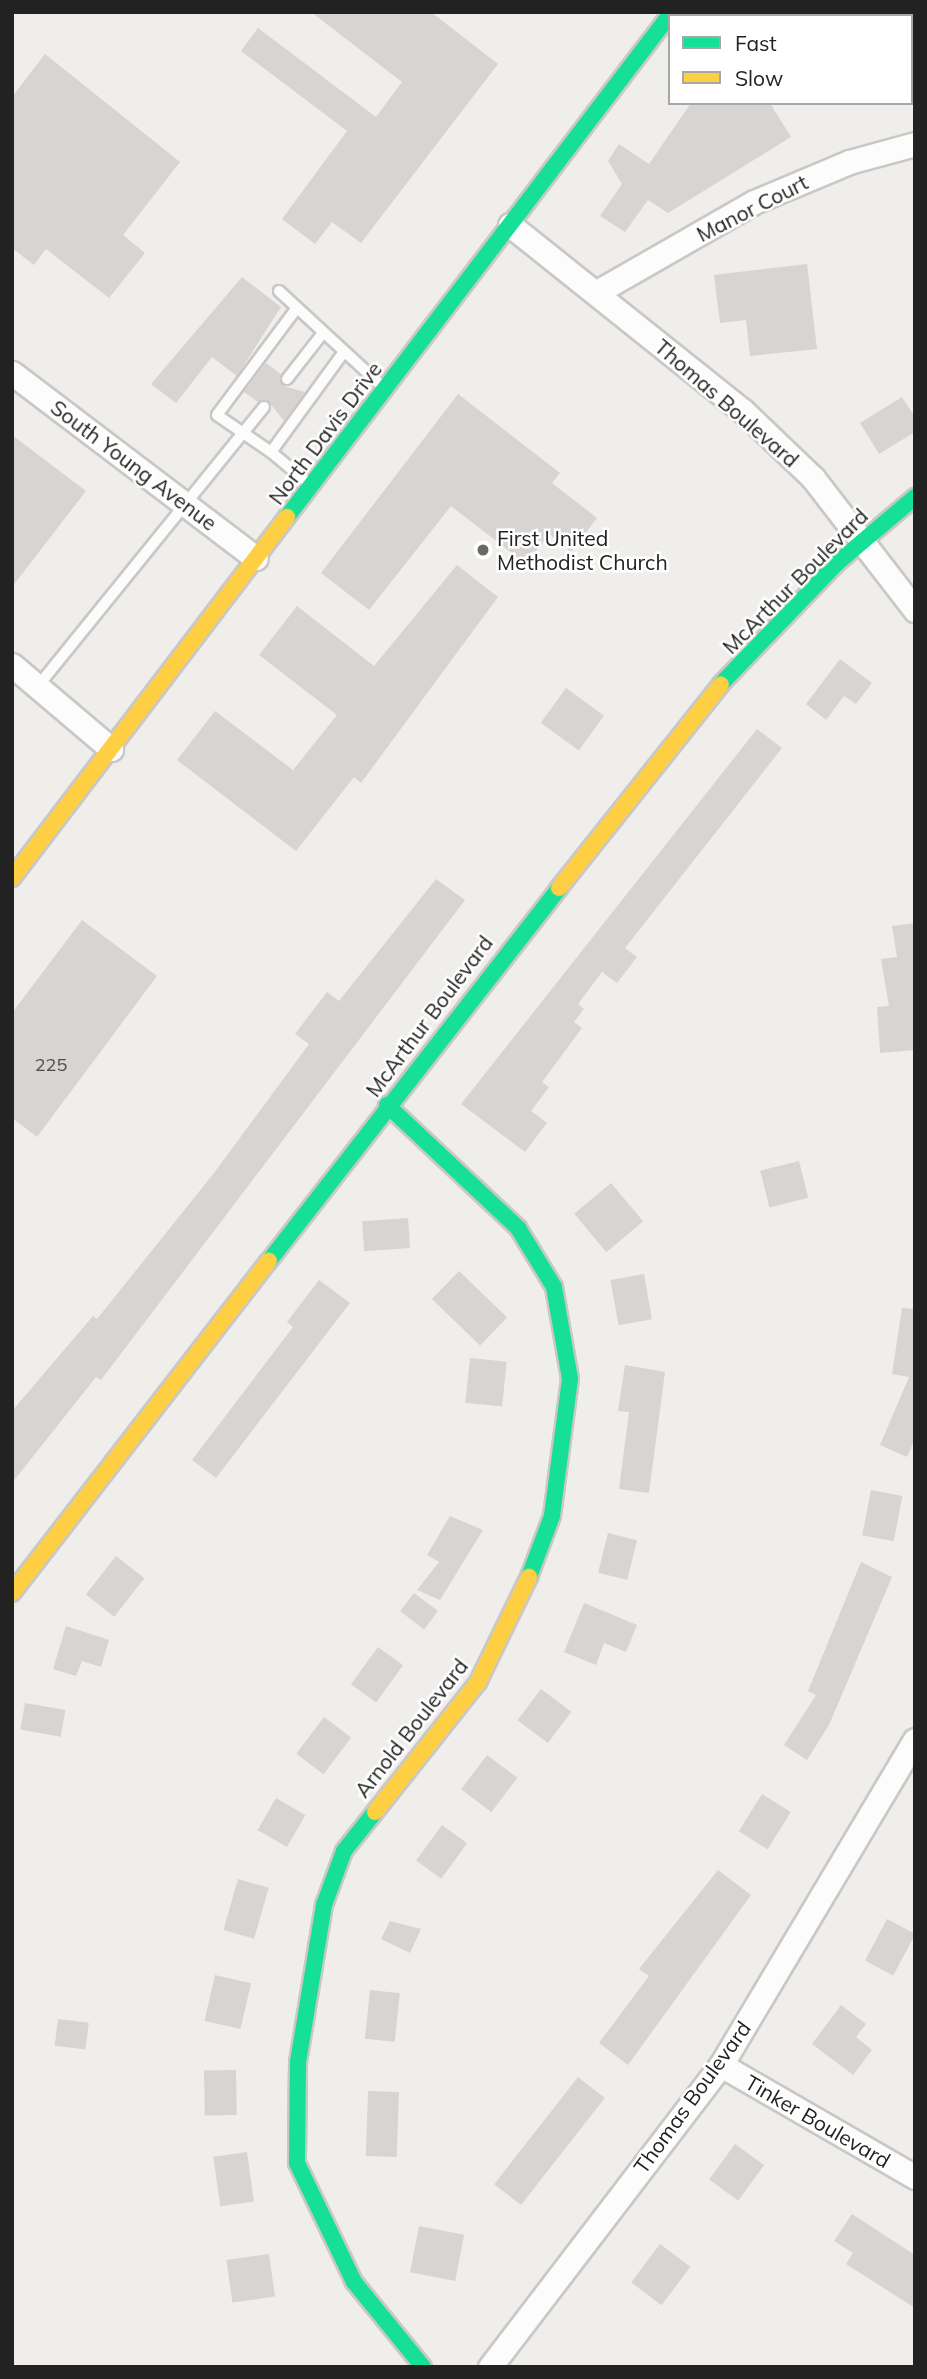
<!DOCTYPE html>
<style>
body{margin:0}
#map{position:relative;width:927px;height:2379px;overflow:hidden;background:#f0eeeb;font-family:Mulish,sans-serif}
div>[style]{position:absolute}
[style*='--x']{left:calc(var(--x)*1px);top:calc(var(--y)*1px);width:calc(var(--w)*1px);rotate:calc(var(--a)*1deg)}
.building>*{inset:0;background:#d7d4d2;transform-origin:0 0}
.roads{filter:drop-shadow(2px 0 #c9c8c7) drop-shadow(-2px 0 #c9c8c7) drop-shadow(0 2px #c9c8c7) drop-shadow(0 -2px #c9c8c7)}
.lane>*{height:10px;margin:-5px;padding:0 5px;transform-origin:5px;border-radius:5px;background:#fdfcfc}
.street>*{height:23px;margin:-11.5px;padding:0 11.5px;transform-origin:11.5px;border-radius:11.5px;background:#fdfcfc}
.fast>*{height:16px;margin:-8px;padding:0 8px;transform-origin:8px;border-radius:8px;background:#16e098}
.slow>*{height:16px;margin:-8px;padding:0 8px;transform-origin:8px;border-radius:8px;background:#ffcf43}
.dots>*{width:19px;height:19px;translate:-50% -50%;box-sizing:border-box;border:4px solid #fff;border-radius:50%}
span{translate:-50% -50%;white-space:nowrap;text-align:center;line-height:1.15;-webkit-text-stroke:5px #fff;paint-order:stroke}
.number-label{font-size:18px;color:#4f4e4e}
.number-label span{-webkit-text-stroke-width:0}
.street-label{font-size:21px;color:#222}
.poi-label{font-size:21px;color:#222}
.left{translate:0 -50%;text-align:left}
.frame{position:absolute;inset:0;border:14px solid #222;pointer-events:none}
.legend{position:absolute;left:668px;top:14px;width:245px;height:91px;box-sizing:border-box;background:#fff;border:2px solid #a7a7a7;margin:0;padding:9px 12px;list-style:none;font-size:21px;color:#222}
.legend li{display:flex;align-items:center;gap:14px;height:35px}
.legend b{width:35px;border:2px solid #a7a7a7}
</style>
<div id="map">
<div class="building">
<div style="clip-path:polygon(311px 12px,431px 12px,498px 64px,361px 243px,332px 222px,315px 244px,282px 219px,347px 131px,241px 51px,258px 28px,376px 117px,402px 82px)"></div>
<div style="clip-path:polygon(45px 54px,180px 162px,123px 235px,145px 253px,109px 298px,46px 249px,34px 265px,12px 248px,12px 97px)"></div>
<div style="clip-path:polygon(691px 103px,770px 103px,791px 137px,668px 213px,648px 200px,625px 232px,600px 216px,622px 184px,608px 161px,619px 144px,649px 164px)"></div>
<div style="clip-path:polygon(807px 264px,817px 349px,750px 356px,746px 320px,720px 323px,714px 275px)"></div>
<div style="clip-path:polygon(242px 277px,281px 307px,237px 376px,212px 357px,176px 403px,151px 384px)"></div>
<div style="clip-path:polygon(266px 363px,281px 374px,283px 386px,305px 392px,284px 421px,268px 401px,258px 402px,244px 392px)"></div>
<div style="clip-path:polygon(458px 394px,560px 473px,552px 483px,597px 518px,571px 552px,549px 534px,526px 564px,451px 506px,369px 610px,321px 573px)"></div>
<div style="clip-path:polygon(902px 397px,915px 417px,915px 432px,879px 454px,860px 423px)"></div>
<div style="clip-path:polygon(12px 435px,86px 491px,12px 587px)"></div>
<div style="clip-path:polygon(457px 565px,498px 597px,361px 783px,354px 777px,296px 851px,177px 760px,215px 711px,293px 770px,337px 715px,259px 655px,297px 606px,374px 666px)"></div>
<div style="clip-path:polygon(840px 659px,872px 683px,856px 704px,844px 696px,826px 720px,806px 704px)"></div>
<div style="left:566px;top:688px;width:47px;height:43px;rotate:36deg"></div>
<div style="clip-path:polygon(757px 729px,782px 748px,625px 948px,637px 957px,617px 983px,602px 972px,578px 1004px,584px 1009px,574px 1022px,582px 1028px,542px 1082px,549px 1087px,531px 1111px,547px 1123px,525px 1152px,461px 1104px)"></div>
<div style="clip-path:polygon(436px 879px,465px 900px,101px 1380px,96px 1377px,12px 1483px,12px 1411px,93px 1316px,97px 1319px,214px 1173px,309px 1044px,295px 1034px,327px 992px,339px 1001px)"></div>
<div style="clip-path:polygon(82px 920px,157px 976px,37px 1137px,12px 1118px,12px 1013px)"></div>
<div style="clip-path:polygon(915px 923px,915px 1050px,880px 1053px,877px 1007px,889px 1006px,881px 959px,897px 957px,892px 926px)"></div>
<div style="left:799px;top:1161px;width:38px;height:40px;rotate:76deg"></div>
<div style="left:611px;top:1183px;width:50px;height:48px;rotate:50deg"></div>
<div style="left:408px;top:1218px;width:30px;height:46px;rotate:86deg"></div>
<div style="left:459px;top:1271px;width:67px;height:39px;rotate:44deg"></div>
<div style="left:644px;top:1274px;width:46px;height:34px;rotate:80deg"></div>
<div style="clip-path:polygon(319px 1280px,350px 1303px,216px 1478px,192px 1460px,293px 1327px,287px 1322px)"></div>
<div style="clip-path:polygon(902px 1308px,915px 1309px,915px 1439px,907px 1457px,880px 1445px,909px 1377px,892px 1374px)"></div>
<div style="left:470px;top:1358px;width:37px;height:45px;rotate:6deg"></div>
<div style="clip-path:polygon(625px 1365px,665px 1372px,649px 1493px,619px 1489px,629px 1412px,618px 1411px)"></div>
<div style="left:871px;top:1490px;width:32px;height:46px;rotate:11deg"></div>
<div style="clip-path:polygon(450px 1516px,483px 1530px,440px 1600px,417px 1590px,439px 1562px,427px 1555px)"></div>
<div style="left:608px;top:1533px;width:30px;height:41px;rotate:14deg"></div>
<div style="left:116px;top:1556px;width:36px;height:49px;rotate:38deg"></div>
<div style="clip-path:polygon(861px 1562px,892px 1577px,829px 1725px,807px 1760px,784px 1745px,816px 1695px,808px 1691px)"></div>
<div style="left:414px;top:1593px;width:30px;height:23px;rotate:37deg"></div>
<div style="clip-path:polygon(584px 1603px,637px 1625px,626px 1652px,604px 1643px,596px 1665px,564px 1652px)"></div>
<div style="clip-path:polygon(66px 1626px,109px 1640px,101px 1667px,82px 1661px,76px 1676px,53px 1669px)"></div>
<div style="left:378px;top:1647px;width:31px;height:46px;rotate:36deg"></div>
<div style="left:541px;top:1689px;width:38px;height:39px;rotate:37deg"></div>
<div style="left:25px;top:1703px;width:41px;height:27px;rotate:10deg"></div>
<div style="left:324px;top:1717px;width:34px;height:46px;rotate:37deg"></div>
<div style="left:487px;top:1755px;width:38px;height:43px;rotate:37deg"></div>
<div style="left:762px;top:1794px;width:34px;height:44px;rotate:32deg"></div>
<div style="left:276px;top:1798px;width:34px;height:37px;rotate:30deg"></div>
<div style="left:442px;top:1825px;width:31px;height:44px;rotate:36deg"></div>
<div style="clip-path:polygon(718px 1870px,751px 1895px,628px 2065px,599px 2043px,649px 1976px,639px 1969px)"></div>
<div style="left:238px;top:1879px;width:32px;height:53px;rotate:16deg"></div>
<div style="left:887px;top:1919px;width:32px;height:47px;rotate:28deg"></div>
<div style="clip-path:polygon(390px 1921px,421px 1929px,410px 1953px,381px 1939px)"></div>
<div style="left:215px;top:1975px;width:37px;height:47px;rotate:13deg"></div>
<div style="left:370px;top:1990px;width:30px;height:49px;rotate:6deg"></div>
<div style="clip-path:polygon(841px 2005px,866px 2024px,856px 2037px,872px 2050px,853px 2075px,812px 2044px)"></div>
<div style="left:58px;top:2019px;width:31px;height:27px;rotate:7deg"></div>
<div style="left:236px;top:2070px;width:45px;height:32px;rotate:89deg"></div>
<div style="left:578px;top:2077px;width:34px;height:136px;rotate:38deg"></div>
<div style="left:368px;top:2091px;width:31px;height:65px;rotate:2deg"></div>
<div style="left:735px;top:2144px;width:36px;height:44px;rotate:36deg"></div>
<div style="left:247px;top:2152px;width:50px;height:34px;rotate:82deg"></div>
<div style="clip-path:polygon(852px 2214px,915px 2255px,915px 2308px,846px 2264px,853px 2253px,834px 2241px)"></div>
<div style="left:419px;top:2226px;width:46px;height:47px;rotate:11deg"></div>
<div style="left:660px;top:2244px;width:38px;height:48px;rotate:37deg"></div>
<div style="left:269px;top:2254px;width:43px;height:43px;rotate:82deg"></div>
</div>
<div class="roads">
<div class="lane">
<div style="--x:279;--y:291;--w:142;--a:42.7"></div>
<div style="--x:287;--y:379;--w:58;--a:-52"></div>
<div style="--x:271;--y:452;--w:65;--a:-145.6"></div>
<div style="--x:217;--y:415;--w:132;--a:-53.3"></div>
<div style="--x:308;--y:483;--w:48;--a:-140"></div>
<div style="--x:271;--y:452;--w:124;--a:-53.9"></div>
<div style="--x:38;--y:686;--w:359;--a:-51"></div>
</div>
<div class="street">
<div style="--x:510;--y:225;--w:298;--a:38.6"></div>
<div style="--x:743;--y:411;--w:97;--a:43.7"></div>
<div style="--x:813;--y:478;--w:167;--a:52.3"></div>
<div style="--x:597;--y:292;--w:181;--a:-29.8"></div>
<div style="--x:754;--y:202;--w:103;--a:-22.8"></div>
<div style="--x:849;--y:162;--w:68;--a:-15.3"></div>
<div style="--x:12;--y:373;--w:306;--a:37.2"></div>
<div style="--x:12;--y:665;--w:130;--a:40.3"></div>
<div style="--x:721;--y:2065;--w:224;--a:30"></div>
<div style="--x:490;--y:2367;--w:380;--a:-52.6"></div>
<div style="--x:721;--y:2065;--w:378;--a:-59.2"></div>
</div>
<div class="fast">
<div style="--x:287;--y:517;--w:635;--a:-52.68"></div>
<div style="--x:721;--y:684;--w:166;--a:-46.2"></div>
<div style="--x:836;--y:564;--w:104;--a:-40.3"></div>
<div style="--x:387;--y:1105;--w:180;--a:43.2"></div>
<div style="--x:518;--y:1228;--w:69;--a:58.6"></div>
<div style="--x:554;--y:1287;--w:93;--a:80.1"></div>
<div style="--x:570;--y:1379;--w:138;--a:97.5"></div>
<div style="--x:552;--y:1516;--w:65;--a:110.7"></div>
<div style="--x:269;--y:1261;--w:472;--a:-52.1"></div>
<div style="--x:375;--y:1812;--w:50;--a:128.5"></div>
<div style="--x:344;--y:1851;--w:58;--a:110.3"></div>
<div style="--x:324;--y:1905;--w:159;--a:99.4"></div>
<div style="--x:298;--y:2062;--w:101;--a:90.6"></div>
<div style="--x:297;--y:2163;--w:132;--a:64.4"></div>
<div style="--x:354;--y:2282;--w:109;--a:50.9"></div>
</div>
<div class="slow">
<div style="--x:12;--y:878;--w:454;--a:-52.7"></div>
<div style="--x:559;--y:888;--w:260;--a:-51.5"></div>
<div style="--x:12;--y:1593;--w:420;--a:-52.3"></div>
<div style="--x:375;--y:1812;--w:166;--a:-51.6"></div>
<div style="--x:478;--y:1682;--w:117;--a:-64.1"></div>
</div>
</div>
<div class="dots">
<div style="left:483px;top:550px;background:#6a6968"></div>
</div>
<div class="number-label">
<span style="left:51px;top:1065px">225</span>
</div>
<div class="street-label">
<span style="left:752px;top:208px;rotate:-27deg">Manor Court</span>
<span style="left:727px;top:403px;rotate:41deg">Thomas Boulevard</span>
<span style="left:325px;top:433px;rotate:-53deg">North Davis Drive</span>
<span style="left:134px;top:465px;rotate:37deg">South Young Avenue</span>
<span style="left:795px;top:581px;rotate:-45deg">McArthur Boulevard</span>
<span style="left:429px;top:1016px;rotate:-53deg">McArthur Boulevard</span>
<span style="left:411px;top:1728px;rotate:-52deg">Arnold Boulevard</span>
<span style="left:692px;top:2097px;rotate:-54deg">Thomas Boulevard</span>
<span style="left:818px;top:2121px;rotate:30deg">Tinker Boulevard</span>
</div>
<div class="poi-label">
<span class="left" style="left:497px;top:550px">First United<br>Methodist Church</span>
</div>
<div class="frame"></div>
<ul class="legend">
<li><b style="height:9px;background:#16e098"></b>Fast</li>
<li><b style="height:9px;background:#ffcf43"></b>Slow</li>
</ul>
</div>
